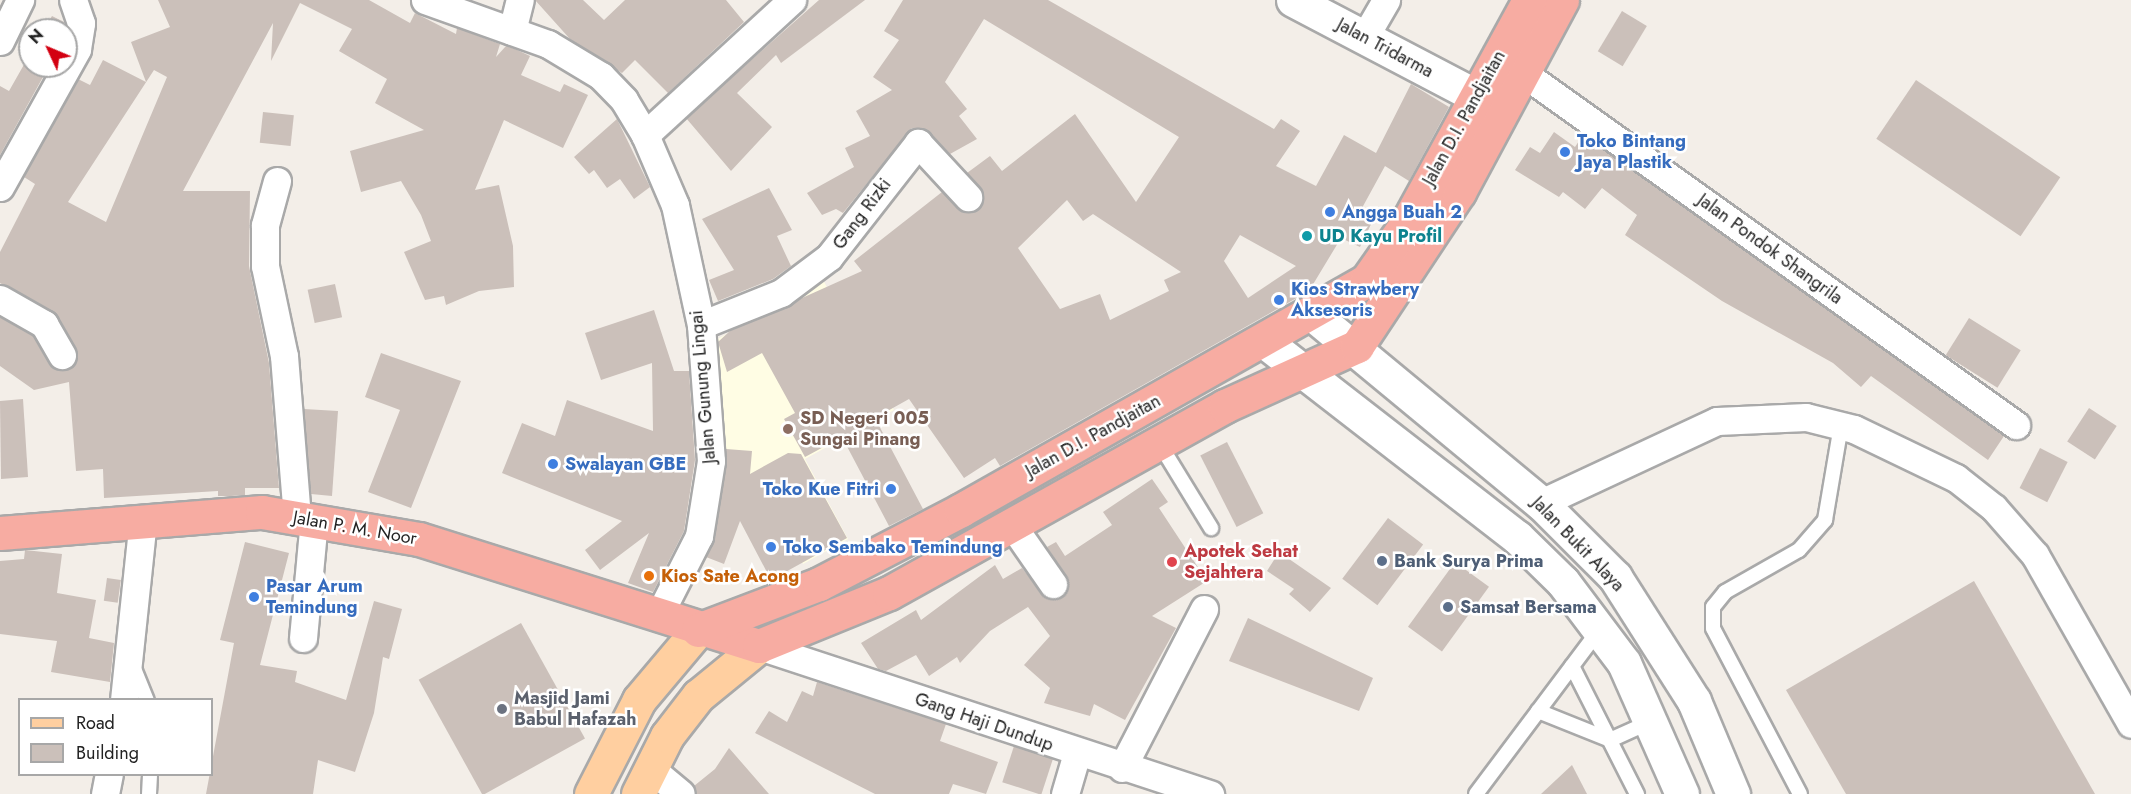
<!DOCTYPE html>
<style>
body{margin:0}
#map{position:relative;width:2131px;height:794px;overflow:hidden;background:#f3eee8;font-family:Jost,sans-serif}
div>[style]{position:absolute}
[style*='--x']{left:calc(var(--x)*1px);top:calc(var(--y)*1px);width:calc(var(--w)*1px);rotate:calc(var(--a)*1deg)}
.education>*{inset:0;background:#fffde4}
.building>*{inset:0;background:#cbc0ba;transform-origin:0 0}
.roads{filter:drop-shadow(2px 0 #a9a9a9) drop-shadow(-2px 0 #a9a9a9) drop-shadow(0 2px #a9a9a9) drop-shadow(0 -2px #a9a9a9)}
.service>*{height:14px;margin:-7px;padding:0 7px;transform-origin:7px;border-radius:7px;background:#fff}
.minor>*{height:27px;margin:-13.5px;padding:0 13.5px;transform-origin:13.5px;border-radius:13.5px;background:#fff}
.tertiary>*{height:33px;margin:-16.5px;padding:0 16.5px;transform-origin:16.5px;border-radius:16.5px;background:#fff}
.primary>*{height:33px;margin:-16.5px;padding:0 16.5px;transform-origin:16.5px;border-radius:16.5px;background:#ffcfa0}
.trunk>*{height:33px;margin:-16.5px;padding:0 16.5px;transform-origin:16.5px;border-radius:16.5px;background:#f7aca2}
.dots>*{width:16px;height:16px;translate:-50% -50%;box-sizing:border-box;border:3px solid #fff;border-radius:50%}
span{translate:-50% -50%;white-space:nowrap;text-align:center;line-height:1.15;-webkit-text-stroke:5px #fff;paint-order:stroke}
.street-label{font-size:18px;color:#222}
.shop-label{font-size:18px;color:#366cbe;font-weight:700}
.left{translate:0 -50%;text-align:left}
.right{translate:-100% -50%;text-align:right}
.culture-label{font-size:18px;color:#0d838f;font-weight:700}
.education-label{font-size:18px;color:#785e54;font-weight:700}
.health-label{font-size:18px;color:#be3a42;font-weight:700}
.service-label{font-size:18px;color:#4e5e75;font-weight:700}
.food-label{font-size:18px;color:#c56008;font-weight:700}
.worship-label{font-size:18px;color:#5b616d;font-weight:700}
.legend{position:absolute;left:18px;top:698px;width:195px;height:78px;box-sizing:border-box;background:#fff;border:2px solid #a7a7a7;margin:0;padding:8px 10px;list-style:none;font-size:18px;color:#222}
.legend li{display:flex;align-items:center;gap:12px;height:30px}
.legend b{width:30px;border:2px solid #a7a7a7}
.north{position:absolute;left:18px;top:18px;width:60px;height:60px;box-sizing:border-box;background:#fff;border:2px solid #a7a7a7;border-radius:50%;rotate:314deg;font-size:16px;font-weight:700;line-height:24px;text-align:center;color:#222}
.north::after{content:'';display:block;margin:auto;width:21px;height:27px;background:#d30011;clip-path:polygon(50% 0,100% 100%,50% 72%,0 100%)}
</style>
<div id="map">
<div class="education">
<div style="clip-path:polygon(823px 280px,894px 410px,805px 459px,848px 539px,803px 564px,754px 475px,718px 472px,707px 345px)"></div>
</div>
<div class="building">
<div style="clip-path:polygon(evenodd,158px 0,369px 0,410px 23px,415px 13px,456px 34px,457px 28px,500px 44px,496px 57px,506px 46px,515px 49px,530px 56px,521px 75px,560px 92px,564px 84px,588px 95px,563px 148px,504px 120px,475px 190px,499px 185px,513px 246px,514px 287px,479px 291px,446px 305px,444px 296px,425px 300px,404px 252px,431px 241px,421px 215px,401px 181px,361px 192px,350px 151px,424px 130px,375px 103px,387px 79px,339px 51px,352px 29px,300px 3px,271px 61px,273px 23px,183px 191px,250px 191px,249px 266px,269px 363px,279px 488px,245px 488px,245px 495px,231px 496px,218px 496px,218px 491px,104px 498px,103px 469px,76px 471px,69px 382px,34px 390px,0 366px,0 317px,33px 336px,54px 368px,69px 369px,76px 362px,76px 348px,57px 316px,0 283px,0 252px,35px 184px,24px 177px,78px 79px,90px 85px,103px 60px,146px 82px,131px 42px,170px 27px,158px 0,154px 70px,167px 77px,106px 222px,68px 202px,154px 70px)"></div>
<div style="clip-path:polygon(535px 0,583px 0,604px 20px,625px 0,726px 0,744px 22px,668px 93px,635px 60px,622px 73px,570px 39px)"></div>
<div style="clip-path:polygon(819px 0,865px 0,781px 63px,776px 55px,737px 93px,772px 127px,731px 171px,686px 118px)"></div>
<div style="clip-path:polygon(evenodd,903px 0,1048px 0,1274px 129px,1281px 119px,1300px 131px,1276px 166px,1316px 186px,1344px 135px,1376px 153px,1411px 84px,1449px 107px,1409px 181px,1385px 166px,1362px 208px,1376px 214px,1360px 247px,1341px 238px,1309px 291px,1000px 466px,995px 458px,964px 478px,909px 399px,875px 418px,923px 509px,889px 526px,842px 437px,805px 457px,784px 419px,795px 413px,762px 353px,727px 372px,718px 342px,731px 330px,862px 271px,854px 261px,942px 192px,963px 212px,978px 209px,983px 193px,967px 173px,990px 156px,1002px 171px,1075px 114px,1136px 202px,1179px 137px,984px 19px,945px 82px,967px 109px,959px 116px,977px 139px,950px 154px,929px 132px,912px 128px,843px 213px,836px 209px,822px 215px,807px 193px,854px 167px,845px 148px,870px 136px,856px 111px,892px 90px,873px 77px,899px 40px,884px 31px,903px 0,1067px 200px,1083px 221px,1093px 214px,1181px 272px,1164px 280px,1169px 291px,1110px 320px,1100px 294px,1060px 309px,1018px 248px,1067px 200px,903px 0,1240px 235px,1296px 266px,1248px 298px,1224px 261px,1240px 235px)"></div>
<div style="left:1622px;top:11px;width:29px;height:47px;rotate:31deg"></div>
<div style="clip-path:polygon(52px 16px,64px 22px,64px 30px,43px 30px)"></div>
<div style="clip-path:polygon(30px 54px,30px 66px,49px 66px,0 155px,0 86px,9px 91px)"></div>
<div style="left:1916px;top:80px;width:174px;height:71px;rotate:34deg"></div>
<div style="left:263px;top:112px;width:31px;height:31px;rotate:6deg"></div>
<div style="clip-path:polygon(617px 119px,650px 187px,634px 199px,620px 179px,607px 188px,594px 170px,589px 174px,574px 157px)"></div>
<div style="clip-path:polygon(1554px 132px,1575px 147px,1583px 135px,2004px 436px,1988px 460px,1871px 376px,1861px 387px,1833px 363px,1722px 301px,1625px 235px,1637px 215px,1602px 188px,1585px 209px,1563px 192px,1559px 197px,1515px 170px,1530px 147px,1540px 153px)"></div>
<div style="clip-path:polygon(769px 188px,792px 230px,777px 236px,791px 266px,773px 279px,718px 301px,709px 280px,734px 270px,702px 219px)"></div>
<div style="left:335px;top:284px;width:34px;height:28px;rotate:78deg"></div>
<div style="clip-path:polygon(654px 310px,674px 371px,689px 371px,695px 460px,684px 531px,653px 592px,628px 583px,649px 533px,600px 570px,585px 550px,622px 521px,502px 473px,522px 423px,555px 436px,567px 400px,653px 431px,652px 363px,601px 380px,585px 333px)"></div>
<div style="left:1969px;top:318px;width:61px;height:44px;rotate:32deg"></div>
<div style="clip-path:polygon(381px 353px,461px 381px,411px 508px,368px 492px,400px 410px,365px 397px)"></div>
<div style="clip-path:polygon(23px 399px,28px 477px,1px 479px,0 401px)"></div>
<div style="left:2089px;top:408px;width:33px;height:40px;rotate:33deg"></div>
<div style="clip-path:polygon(304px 409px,338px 411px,332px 496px,311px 494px)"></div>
<div style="left:1227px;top:442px;width:80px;height:30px;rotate:63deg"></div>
<div style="left:2040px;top:448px;width:31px;height:45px;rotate:27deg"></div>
<div style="clip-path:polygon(726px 449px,752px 451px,750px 474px,788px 453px,801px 454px,847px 538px,771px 580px,740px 521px,724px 564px,706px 557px,715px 538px)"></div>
<div style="clip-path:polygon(1152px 479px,1168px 502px,1159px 508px,1207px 581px,1152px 616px,1176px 628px,1125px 720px,1094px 704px,1090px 716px,1044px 703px,1050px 688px,1024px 665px,1050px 636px,1028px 607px,990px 631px,960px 663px,957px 657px,929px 676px,916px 655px,886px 671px,878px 669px,861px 643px,916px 610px,921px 620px,995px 565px,1003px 579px,1022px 568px,1046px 598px,1061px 597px,1069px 582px,1047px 547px,1056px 542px,1065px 556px,1112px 525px,1103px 512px)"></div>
<div style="left:1388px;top:518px;width:44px;height:76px;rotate:37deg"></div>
<div style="clip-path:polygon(245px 542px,289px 553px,260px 665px,297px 671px,295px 682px,346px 700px,374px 601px,402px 609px,389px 659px,383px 657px,374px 713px,355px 772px,318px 760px,313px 794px,206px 794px,234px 643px,220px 640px)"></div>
<div style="clip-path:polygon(25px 550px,62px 554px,57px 593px,96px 600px,89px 638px,114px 643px,110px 682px,51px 672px,57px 641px,0 634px,0 561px,24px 559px)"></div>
<div style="clip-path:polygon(1279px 552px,1331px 588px,1310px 612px,1289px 594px,1294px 589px,1267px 571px)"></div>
<div style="left:1455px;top:562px;width:42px;height:80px;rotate:36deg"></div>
<div style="left:107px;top:578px;width:14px;height:23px;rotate:8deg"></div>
<div style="clip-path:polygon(1974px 581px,2095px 794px,1846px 794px,1786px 690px)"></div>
<div style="clip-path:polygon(1248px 618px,1373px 678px,1359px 711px,1229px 661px)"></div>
<div style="left:521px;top:623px;width:132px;height:117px;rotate:61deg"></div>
<div style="clip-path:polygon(817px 682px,946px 724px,940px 741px,998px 762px,986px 794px,953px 784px,949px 794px,875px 794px,755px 733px,769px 711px,787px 722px,802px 691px,813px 696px)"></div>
<div style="left:1014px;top:746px;width:41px;height:38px;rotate:18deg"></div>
<div style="clip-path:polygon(729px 748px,769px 794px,696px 794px,694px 786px,715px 769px)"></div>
<div style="clip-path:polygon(1572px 765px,1587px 794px,1541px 794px)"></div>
</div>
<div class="roads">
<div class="service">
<div style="--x:1159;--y:443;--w:100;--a:58.5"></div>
<div style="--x:133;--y:666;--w:37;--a:68"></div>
<div style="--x:1572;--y:666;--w:144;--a:63.1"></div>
<div style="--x:1538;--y:711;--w:78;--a:21.9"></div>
<div style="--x:1610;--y:740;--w:44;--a:-24.2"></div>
<div style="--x:149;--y:794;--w:20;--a:-87"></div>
<div style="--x:1476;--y:794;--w:205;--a:-53.1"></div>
<div style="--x:1800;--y:794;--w:187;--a:-117.7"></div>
<div style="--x:1713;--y:628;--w:21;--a:-90"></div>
<div style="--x:1713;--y:607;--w:19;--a:-51"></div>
<div style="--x:1725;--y:592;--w:85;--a:-29.6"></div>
<div style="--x:1799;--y:550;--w:40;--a:-49"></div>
<div style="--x:1825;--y:520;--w:96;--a:-80.4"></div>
</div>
<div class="minor">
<div style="--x:425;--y:0;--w:131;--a:19.7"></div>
<div style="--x:548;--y:44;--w:62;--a:31.1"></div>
<div style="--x:601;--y:76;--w:33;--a:46"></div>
<div style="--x:624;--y:100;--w:41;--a:59"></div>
<div style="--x:645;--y:135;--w:76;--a:66.8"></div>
<div style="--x:675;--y:205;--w:123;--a:77.8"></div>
<div style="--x:701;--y:325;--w:136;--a:85.8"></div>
<div style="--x:711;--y:461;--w:76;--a:99.1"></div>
<div style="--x:699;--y:536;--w:89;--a:116.9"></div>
<div style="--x:512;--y:31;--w:32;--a:-76"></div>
<div style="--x:1364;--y:38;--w:44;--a:-59.9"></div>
<div style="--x:0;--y:41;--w:46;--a:-64"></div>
<div style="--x:1523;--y:73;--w:606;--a:35.53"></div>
<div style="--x:645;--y:135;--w:200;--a:-42.6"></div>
<div style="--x:277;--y:181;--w:46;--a:105.3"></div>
<div style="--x:265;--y:225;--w:41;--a:90"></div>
<div style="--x:265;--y:266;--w:92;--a:78.1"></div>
<div style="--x:284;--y:356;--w:162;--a:85.4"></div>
<div style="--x:0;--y:187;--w:158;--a:-60.8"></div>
<div style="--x:77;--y:49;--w:26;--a:-81"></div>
<div style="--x:81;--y:23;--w:24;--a:-109"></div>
<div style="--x:0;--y:299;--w:51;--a:29.6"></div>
<div style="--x:44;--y:324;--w:36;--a:60"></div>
<div style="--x:701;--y:325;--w:86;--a:-21.8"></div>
<div style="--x:781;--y:293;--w:60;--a:-36.9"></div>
<div style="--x:829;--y:257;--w:145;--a:-52"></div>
<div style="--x:918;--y:143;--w:74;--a:47.2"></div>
<div style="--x:1541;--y:503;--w:194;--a:-25"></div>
<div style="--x:1717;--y:421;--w:89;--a:-2.6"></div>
<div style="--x:1806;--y:417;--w:49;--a:14"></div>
<div style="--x:1854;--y:429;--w:113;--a:25.7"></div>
<div style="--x:1956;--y:478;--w:48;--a:38.3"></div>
<div style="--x:1994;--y:508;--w:62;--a:48.9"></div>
<div style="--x:2035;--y:555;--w:194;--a:60.4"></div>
<div style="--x:1012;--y:525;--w:72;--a:55.2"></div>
<div style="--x:303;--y:638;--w:119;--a:-84.7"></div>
<div style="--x:759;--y:646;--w:475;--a:18.2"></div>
<div style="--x:124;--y:700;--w:181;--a:-84"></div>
<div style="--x:650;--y:768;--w:40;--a:40"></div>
<div style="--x:1122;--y:768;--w:179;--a:-62.7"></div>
<div style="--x:105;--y:794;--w:20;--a:-79"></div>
<div style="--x:1065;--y:794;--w:43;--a:-73.7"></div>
</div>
<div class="tertiary">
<div style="--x:1293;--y:0;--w:207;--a:27.7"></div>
<div style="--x:1311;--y:313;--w:298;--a:39.6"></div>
<div style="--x:1541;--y:503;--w:105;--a:45"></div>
<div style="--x:1615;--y:577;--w:147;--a:57.5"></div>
<div style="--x:1694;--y:701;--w:101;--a:67.2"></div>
<div style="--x:1264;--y:341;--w:320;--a:37.8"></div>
<div style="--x:1517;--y:537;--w:64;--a:44.4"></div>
<div style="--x:1563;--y:582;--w:101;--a:53"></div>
<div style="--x:1624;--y:663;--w:143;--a:66.1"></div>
</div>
<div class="primary">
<div style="--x:591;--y:794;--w:106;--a:-62.9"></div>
<div style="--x:639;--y:700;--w:92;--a:-49.9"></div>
<div style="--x:638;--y:794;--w:65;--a:-63.4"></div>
<div style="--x:667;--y:736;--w:51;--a:-52.2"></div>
<div style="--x:698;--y:696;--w:79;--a:-39.3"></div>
</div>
<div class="trunk">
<div style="--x:0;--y:533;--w:263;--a:-4.6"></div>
<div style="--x:262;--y:512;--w:159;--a:9.8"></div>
<div style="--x:419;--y:539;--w:356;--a:17.5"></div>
<div style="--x:759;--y:646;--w:140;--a:-22.2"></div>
<div style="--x:889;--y:593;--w:385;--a:-29.1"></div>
<div style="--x:1225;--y:406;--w:145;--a:-24.4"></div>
<div style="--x:1357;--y:346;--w:185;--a:-56.5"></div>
<div style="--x:1459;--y:192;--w:218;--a:-61.8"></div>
<div style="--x:698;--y:630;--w:129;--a:-20.8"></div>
<div style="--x:819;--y:584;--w:160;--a:-27.5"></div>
<div style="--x:961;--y:510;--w:467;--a:-29.5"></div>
<div style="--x:1367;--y:280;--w:70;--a:-54.9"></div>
<div style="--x:1407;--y:223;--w:254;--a:-61.3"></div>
</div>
</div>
<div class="dots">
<div style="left:1565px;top:152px;background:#3f7fe0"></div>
<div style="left:1330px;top:212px;background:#3f7fe0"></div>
<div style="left:1307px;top:236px;background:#0f9aa8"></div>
<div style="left:1279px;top:300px;background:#3f7fe0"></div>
<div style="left:788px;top:429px;background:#8d6e63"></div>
<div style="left:553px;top:464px;background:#3f7fe0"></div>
<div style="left:891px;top:489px;background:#3f7fe0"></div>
<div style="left:771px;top:547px;background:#3f7fe0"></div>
<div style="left:1382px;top:561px;background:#5c6f8a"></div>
<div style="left:1172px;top:562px;background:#e0444e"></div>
<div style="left:649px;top:576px;background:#e8710a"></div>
<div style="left:254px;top:597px;background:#3f7fe0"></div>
<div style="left:1448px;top:607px;background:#5c6f8a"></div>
<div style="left:502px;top:709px;background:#6b7280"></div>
</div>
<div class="street-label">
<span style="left:1385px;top:48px;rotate:28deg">Jalan Tridarma</span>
<span style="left:1464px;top:118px;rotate:-61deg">Jalan D.I. Pandjaitan</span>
<span style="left:862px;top:214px;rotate:-53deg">Gang Rizki</span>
<span style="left:1770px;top:249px;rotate:36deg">Jalan Pondok Shangrila</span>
<span style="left:703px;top:387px;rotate:-95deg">Jalan Gunung Lingai</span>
<span style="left:1093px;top:436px;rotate:-29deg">Jalan D.I. Pandjaitan</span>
<span style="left:355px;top:528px;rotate:10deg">Jalan P. M. Noor</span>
<span style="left:1578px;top:544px;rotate:46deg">Jalan Bukit Alaya</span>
<span style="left:984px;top:722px;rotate:19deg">Gang Haji Dundup</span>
</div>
<div class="shop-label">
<span class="left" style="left:1577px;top:152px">Toko Bintang<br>Jaya Plastik</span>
<span class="left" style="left:1342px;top:212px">Angga Buah 2</span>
<span class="left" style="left:1291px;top:300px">Kios Strawbery<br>Aksesoris</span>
<span class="left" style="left:565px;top:464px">Swalayan GBE</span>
<span class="right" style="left:879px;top:489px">Toko Kue Fitri</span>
<span class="left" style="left:783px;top:547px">Toko Sembako Temindung</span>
<span class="left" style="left:266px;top:597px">Pasar Arum<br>Temindung</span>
</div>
<div class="culture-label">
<span class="left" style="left:1319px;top:236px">UD Kayu Profil</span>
</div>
<div class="education-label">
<span class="left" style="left:800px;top:429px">SD Negeri 005<br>Sungai Pinang</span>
</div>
<div class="health-label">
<span class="left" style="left:1184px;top:562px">Apotek Sehat<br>Sejahtera</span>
</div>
<div class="service-label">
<span class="left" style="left:1394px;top:561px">Bank Surya Prima</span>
<span class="left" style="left:1460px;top:607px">Samsat Bersama</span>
</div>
<div class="food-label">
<span class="left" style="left:661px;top:576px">Kios Sate Acong</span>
</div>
<div class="worship-label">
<span class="left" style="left:514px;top:709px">Masjid Jami<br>Babul Hafazah</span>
</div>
<ul class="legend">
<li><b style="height:8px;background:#ffcfa0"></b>Road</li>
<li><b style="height:16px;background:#cbc0ba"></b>Building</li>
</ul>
<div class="north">N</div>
</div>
